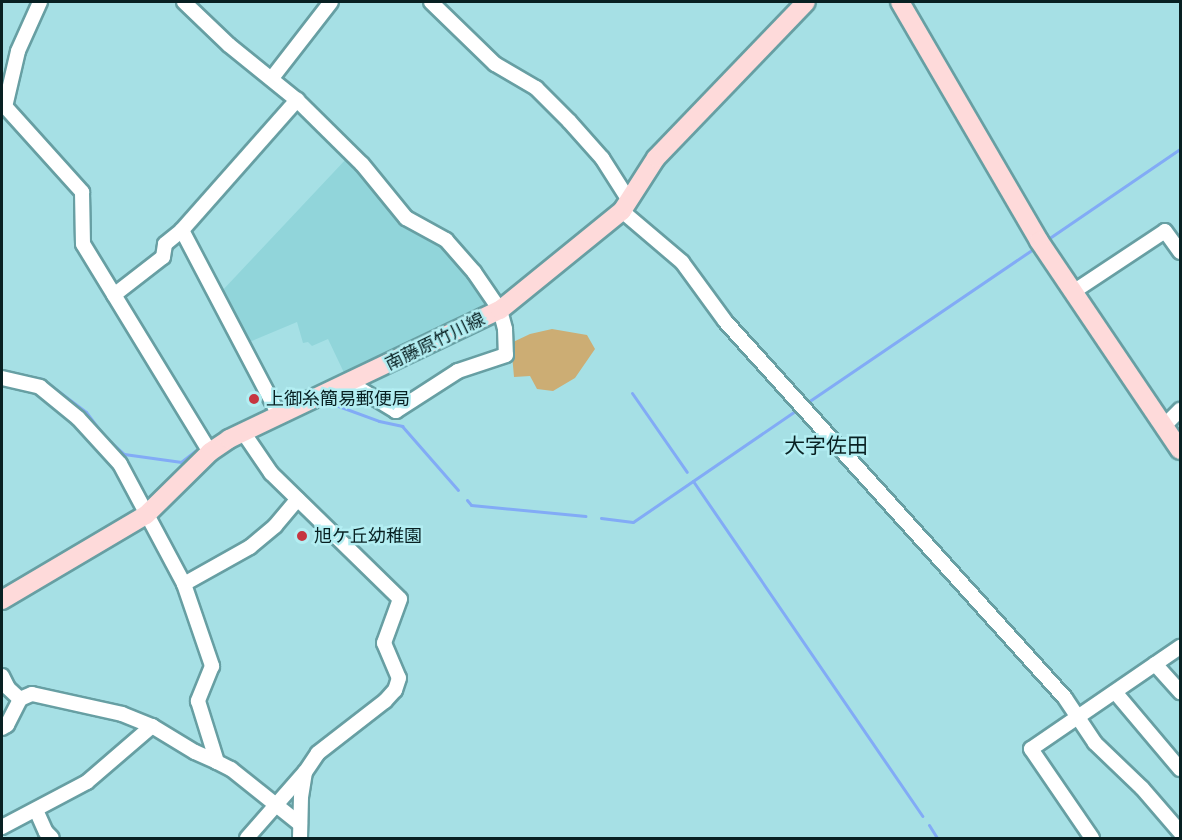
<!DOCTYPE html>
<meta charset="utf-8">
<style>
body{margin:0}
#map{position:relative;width:1182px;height:840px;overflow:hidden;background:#a6e0e5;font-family:"IBM Plex Sans","Noto Sans JP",sans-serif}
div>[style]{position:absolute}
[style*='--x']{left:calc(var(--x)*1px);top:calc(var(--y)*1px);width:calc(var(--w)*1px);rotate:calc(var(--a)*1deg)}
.built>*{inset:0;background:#91d5da}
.green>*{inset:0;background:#ccad74}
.stream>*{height:3px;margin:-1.5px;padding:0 1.5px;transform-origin:1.5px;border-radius:1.5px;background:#82abf6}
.roads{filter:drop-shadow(2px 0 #679fa3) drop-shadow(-2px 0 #679fa3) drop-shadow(0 2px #679fa3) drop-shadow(0 -2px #679fa3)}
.street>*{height:14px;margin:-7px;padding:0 7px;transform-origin:7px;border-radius:7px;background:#fff}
.secondary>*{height:18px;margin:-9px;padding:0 9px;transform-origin:9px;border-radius:9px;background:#fedada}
.dots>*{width:16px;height:16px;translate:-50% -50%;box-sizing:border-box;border:3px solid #b3eef2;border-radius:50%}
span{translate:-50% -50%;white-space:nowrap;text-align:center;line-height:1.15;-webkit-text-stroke:5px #b3eef2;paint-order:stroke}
.street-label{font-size:18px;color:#082022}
.poi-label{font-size:18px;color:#082022}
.left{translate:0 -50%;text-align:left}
.quarter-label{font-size:21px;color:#082022}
.frame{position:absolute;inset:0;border:3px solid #082022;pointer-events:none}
</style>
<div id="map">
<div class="built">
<div style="clip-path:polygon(348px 157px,444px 242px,492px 303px,490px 310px,347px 379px,328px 339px,312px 346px,308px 342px,303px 343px,297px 322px,247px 343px,221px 292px)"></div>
</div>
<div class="green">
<div style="clip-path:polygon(552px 329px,587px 335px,595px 349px,575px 378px,553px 391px,537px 389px,530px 376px,514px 377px,511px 343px,530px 334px)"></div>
</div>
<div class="stream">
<div style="--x:1048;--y:239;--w:160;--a:-34.3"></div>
<div style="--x:9;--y:373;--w:34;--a:10"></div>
<div style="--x:42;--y:379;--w:55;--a:36.9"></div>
<div style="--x:86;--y:412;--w:30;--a:53"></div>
<div style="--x:104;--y:436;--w:27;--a:42"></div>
<div style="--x:124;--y:454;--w:58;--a:8"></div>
<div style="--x:181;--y:462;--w:24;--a:-38"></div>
<div style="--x:632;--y:393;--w:96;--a:55.2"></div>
<div style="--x:808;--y:402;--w:274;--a:-34.2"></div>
<div style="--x:330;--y:403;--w:52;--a:20.2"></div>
<div style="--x:379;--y:421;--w:24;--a:12"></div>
<div style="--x:402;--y:426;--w:85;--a:48.8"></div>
<div style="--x:693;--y:481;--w:406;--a:55.6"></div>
<div style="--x:467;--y:500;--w:6;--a:51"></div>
<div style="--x:471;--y:505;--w:115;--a:5.5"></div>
<div style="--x:601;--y:518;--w:32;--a:7"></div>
<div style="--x:633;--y:522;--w:196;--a:-34.4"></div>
<div style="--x:929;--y:825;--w:15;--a:58"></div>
</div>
<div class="roads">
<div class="street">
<div style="--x:184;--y:2;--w:62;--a:43.7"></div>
<div style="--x:229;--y:45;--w:87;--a:39"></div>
<div style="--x:297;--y:100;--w:91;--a:44.6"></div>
<div style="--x:362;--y:164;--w:70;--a:50.8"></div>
<div style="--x:406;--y:218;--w:46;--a:28.8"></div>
<div style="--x:446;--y:240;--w:43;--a:48.8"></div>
<div style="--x:474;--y:272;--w:46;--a:55.6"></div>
<div style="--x:500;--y:310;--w:20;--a:75"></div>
<div style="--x:505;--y:329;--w:26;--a:88"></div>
<div style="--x:506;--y:355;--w:51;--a:161.6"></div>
<div style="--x:458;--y:371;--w:74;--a:147.2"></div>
<div style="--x:396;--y:411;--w:54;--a:-148.7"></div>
<div style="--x:431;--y:2;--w:89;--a:44.1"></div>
<div style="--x:495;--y:64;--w:48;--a:30.3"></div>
<div style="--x:536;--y:88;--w:47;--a:45"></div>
<div style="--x:569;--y:121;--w:50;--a:48.3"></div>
<div style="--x:602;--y:158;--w:49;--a:57.6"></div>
<div style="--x:272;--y:78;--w:96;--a:-52.2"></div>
<div style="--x:2;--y:103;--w:120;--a:48"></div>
<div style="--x:82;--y:192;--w:52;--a:88.9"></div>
<div style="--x:83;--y:244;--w:244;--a:58.6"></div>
<div style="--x:5;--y:107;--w:57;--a:-76.9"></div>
<div style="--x:18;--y:51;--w:54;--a:-65.8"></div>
<div style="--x:622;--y:211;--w:79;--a:40.4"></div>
<div style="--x:682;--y:262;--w:73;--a:53.9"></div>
<div style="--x:725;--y:321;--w:508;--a:47.95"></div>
<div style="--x:1065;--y:698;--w:54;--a:56.3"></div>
<div style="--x:1095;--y:743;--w:65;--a:43.8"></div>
<div style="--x:1142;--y:788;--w:58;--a:49.2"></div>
<div style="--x:1073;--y:292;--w:110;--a:-33.5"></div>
<div style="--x:1165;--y:231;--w:26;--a:54"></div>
<div style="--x:114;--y:295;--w:62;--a:-37.8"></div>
<div style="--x:163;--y:257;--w:13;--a:-81"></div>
<div style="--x:165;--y:244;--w:22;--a:-39"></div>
<div style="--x:2;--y:378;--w:39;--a:13"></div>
<div style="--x:40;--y:387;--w:49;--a:39.2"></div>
<div style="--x:78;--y:418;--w:62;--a:47.6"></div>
<div style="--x:120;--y:464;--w:136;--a:61.9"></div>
<div style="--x:184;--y:584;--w:87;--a:71.1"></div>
<div style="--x:212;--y:666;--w:38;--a:112"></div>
<div style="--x:198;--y:701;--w:64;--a:72.7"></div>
<div style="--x:217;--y:762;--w:16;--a:27"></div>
<div style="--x:231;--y:769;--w:88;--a:38.6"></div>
<div style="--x:279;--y:415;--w:209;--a:-117.7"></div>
<div style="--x:182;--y:230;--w:174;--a:-48.5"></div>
<div style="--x:1164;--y:426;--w:23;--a:-45"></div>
<div style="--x:243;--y:432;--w:50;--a:55.7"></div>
<div style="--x:271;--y:473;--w:180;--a:44.3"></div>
<div style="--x:400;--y:599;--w:47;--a:110"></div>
<div style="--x:384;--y:643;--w:38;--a:67"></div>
<div style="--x:399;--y:678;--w:13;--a:108"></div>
<div style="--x:395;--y:690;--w:15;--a:132"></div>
<div style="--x:385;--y:701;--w:85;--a:142.2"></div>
<div style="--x:318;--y:753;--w:23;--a:124"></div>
<div style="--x:305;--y:772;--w:25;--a:99"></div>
<div style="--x:301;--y:797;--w:41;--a:91.4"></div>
<div style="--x:184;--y:584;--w:76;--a:-29.3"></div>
<div style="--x:250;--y:547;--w:33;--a:-40"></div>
<div style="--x:275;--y:526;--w:35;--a:-50"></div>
<div style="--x:1155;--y:664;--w:38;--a:48"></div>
<div style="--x:2;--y:676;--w:13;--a:63"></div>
<div style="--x:8;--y:688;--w:16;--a:43"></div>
<div style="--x:20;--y:699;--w:13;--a:-23"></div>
<div style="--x:32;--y:694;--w:92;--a:12.5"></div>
<div style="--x:122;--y:714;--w:32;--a:22"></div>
<div style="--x:152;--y:726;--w:50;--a:31.2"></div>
<div style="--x:195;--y:752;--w:24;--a:24"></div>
<div style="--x:1115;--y:692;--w:101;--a:49.8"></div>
<div style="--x:2;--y:728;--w:6;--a:-31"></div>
<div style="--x:7;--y:725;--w:29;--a:-63"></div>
<div style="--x:36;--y:810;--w:24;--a:66"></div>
<div style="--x:46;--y:832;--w:8;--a:45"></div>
<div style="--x:2;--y:827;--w:96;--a:-27.9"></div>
<div style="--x:87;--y:782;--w:86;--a:-40.7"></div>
<div style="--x:247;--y:838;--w:88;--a:-48.7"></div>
<div style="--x:1092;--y:838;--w:108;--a:-124.4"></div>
<div style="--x:1031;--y:749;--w:181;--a:-34.4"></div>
</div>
<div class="secondary">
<div style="--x:900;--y:2;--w:276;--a:59.8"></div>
<div style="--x:1039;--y:241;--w:252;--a:56"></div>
<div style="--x:2;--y:600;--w:167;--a:-30.6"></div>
<div style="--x:146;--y:515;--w:90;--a:-44.5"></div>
<div style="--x:210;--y:452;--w:23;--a:-34"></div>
<div style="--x:229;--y:439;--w:300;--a:-25.5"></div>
<div style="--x:500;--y:310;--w:157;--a:-39.1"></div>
<div style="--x:622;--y:211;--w:63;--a:-57.3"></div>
<div style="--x:656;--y:158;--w:216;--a:-46.1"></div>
</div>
</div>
<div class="dots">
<div style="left:254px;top:399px;background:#c63640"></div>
<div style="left:302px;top:536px;background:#c63640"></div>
</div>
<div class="street-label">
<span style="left:435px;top:342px;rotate:-26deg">南藤原竹川線</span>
</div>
<div class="poi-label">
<span class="left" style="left:266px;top:399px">上御糸簡易郵便局</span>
<span class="left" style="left:314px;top:536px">旭ケ丘幼稚園</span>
</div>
<div class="quarter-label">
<span style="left:826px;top:445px">大字佐田</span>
</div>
<div class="frame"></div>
</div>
